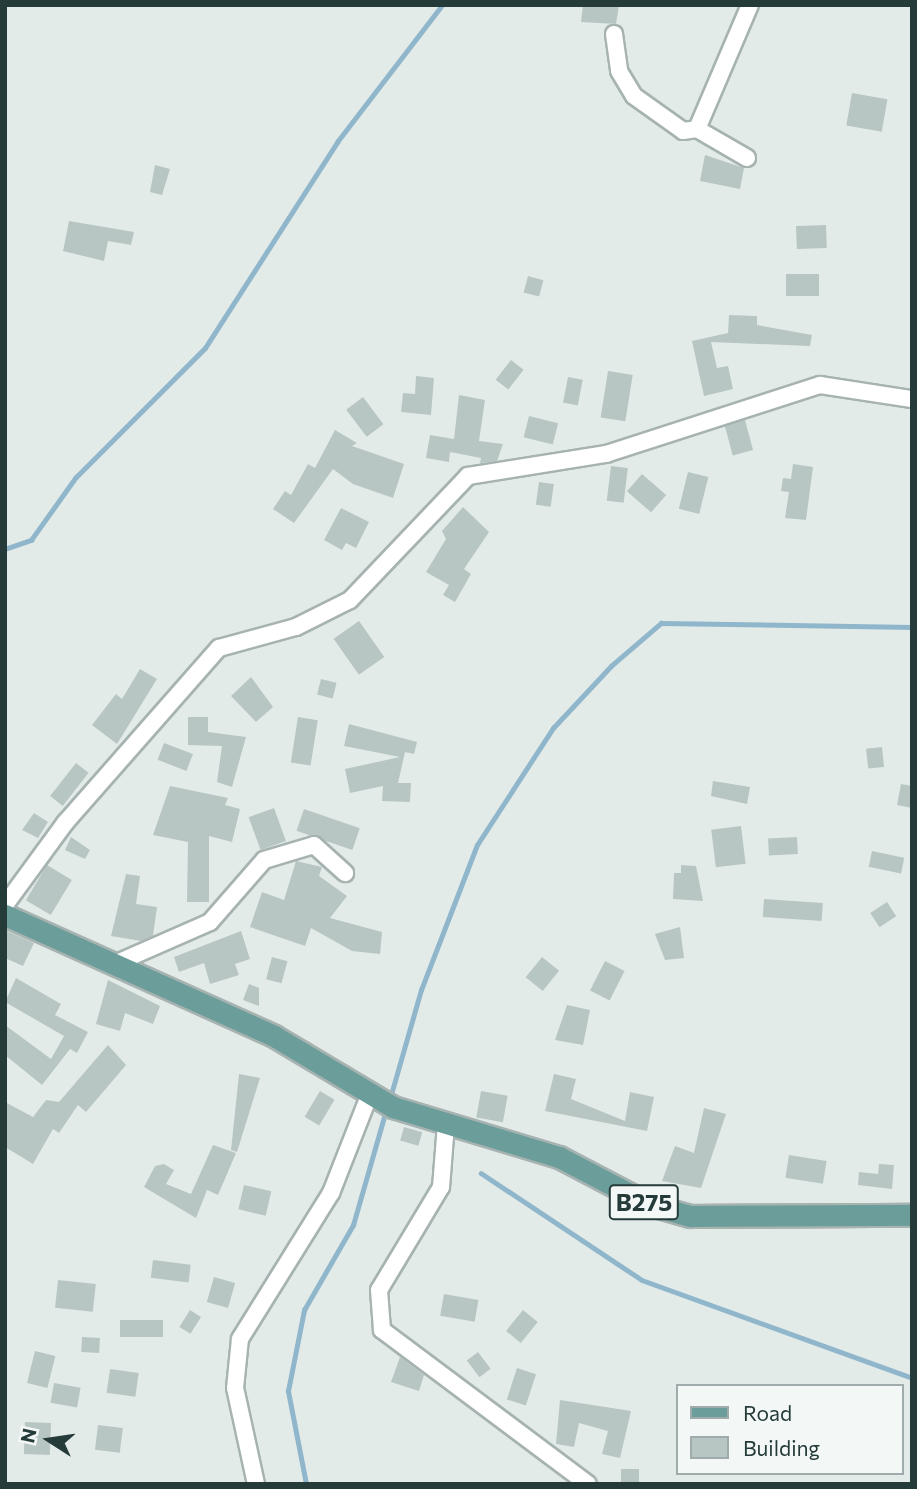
<!DOCTYPE html>
<style>
body{margin:0}
#map{position:relative;width:917px;height:1489px;overflow:hidden;background:#e3ebe9;font-family:Commissioner,sans-serif}
div>[style]{position:absolute}
[style*='--x']{left:calc(var(--x)*1px);top:calc(var(--y)*1px);width:calc(var(--w)*1px);rotate:calc(var(--a)*1deg)}
.stream>*{height:4.5px;margin:-2.25px;padding:0 2.25px;transform-origin:2.25px;border-radius:2.25px;background:#90b6cb}
.building>*{inset:0;background:#b8c6c3;transform-origin:0 0}
.roads{filter:drop-shadow(2px 0 #a6b3b1) drop-shadow(-2px 0 #a6b3b1) drop-shadow(0 2px #a6b3b1) drop-shadow(0 -2px #a6b3b1)}
.street>*{height:16px;margin:-8px;padding:0 8px;transform-origin:8px;border-radius:8px;background:#fff}
.primary>*{height:21px;margin:-10.5px;padding:0 10.5px;transform-origin:10.5px;border-radius:10.5px;background:#6b9d9a}
span{translate:-50% -50%;white-space:nowrap;text-align:center;line-height:1.15;-webkit-text-stroke:5px #f3f8f7;paint-order:stroke}
.shield-label span{padding:2px 5px;background:#f3f8f7;border:2px solid;border-radius:5px;-webkit-text-stroke-width:0}
.shield-label{font-size:24px;color:#243b39;font-weight:700}
.frame{position:absolute;inset:0;border:7px solid #243b39;pointer-events:none}
.legend{position:absolute;left:676px;top:1384px;width:228px;height:91px;box-sizing:border-box;background:#f3f8f7;border:2px solid #a0acab;margin:0;padding:9px 12px;list-style:none;font-size:21px;color:#243b39}
.legend li{display:flex;align-items:center;gap:14px;height:35px}
.legend b{width:35px;border:2px solid #a0acab}
.north{position:absolute;left:14px;top:1405px;width:70px;height:70px;-webkit-text-stroke:5px #f3f8f7;paint-order:stroke;rotate:282deg;font-size:19px;font-weight:700;line-height:28px;text-align:center;color:#243b39}
.north::after{content:'';display:block;margin:auto;width:24px;height:32px;background:#243b39;clip-path:polygon(50% 0,100% 100%,50% 72%,0 100%)}
</style>
<div id="map">
<div class="stream">
<div style="--x:5;--y:549;--w:28;--a:-19"></div>
<div style="--x:31;--y:540;--w:77;--a:-54.5"></div>
<div style="--x:76;--y:477;--w:182;--a:-45"></div>
<div style="--x:205;--y:348;--w:245;--a:-57.3"></div>
<div style="--x:337;--y:142;--w:173;--a:-52.5"></div>
<div style="--x:390;--y:1098;--w:112;--a:-74"></div>
<div style="--x:421;--y:990;--w:155;--a:-68.9"></div>
<div style="--x:477;--y:845;--w:140;--a:-57"></div>
<div style="--x:553;--y:728;--w:85;--a:-46.9"></div>
<div style="--x:611;--y:666;--w:66;--a:-40.7"></div>
<div style="--x:661;--y:623;--w:251;--a:0.9"></div>
<div style="--x:481;--y:1173;--w:193;--a:33.6"></div>
<div style="--x:642;--y:1280;--w:287;--a:19.9"></div>
<div style="--x:306;--y:1484;--w:95;--a:-101"></div>
<div style="--x:288;--y:1391;--w:83;--a:-78.8"></div>
<div style="--x:304;--y:1310;--w:98;--a:-60"></div>
<div style="--x:353;--y:1225;--w:120;--a:-74"></div>
</div>
<div class="building">
<div style="clip-path:polygon(583px 5px,619px 5px,616px 24px,581px 22px)"></div>
<div style="left:852px;top:93px;width:36px;height:33px;rotate:10deg"></div>
<div style="clip-path:polygon(705px 155px,744px 168px,740px 189px,700px 181px)"></div>
<div style="clip-path:polygon(155px 165px,170px 169px,162px 195px,150px 192px)"></div>
<div style="clip-path:polygon(69px 221px,134px 232px,131px 245px,108px 241px,104px 261px,63px 251px)"></div>
<div style="left:826px;top:225px;width:23px;height:30px;rotate:88deg"></div>
<div style="left:786px;top:274px;width:33px;height:22px"></div>
<div style="left:528px;top:276px;width:16px;height:17px;rotate:15deg"></div>
<div style="clip-path:polygon(729px 315px,757px 316px,757px 325px,812px 335px,810px 346px,711px 342px,717px 368px,728px 366px,733px 389px,704px 396px,692px 341px,728px 333px)"></div>
<div style="left:511px;top:360px;width:16px;height:25px;rotate:38deg"></div>
<div style="left:608px;top:371px;width:25px;height:47px;rotate:9deg"></div>
<div style="clip-path:polygon(416px 376px,434px 378px,431px 415px,401px 412px,403px 393px,415px 394px)"></div>
<div style="left:568px;top:377px;width:15px;height:26px;rotate:11deg"></div>
<div style="clip-path:polygon(459px 395px,485px 400px,479px 441px,503px 444px,497px 461px,480px 463px,481px 458px,450px 452px,449px 462px,426px 458px,430px 435px,454px 439px)"></div>
<div style="left:363px;top:397px;width:34px;height:21px;rotate:53deg"></div>
<div style="left:529px;top:416px;width:30px;height:22px;rotate:14deg"></div>
<div style="left:745px;top:420px;width:31px;height:21px;rotate:75deg"></div>
<div style="clip-path:polygon(335px 430px,357px 443px,352px 446px,404px 464px,393px 498px,353px 484px,333px 469px,294px 523px,273px 509px,285px 491px,291px 495px,308px 464px,315px 468px)"></div>
<div style="clip-path:polygon(793px 464px,813px 467px,806px 520px,785px 518px,789px 492px,781px 491px,783px 478px,791px 479px)"></div>
<div style="left:611px;top:466px;width:17px;height:35px;rotate:7deg"></div>
<div style="left:688px;top:472px;width:21px;height:38px;rotate:14deg"></div>
<div style="left:642px;top:474px;width:32px;height:23px;rotate:41deg"></div>
<div style="left:539px;top:482px;width:15px;height:23px;rotate:8deg"></div>
<div style="clip-path:polygon(463px 507px,489px 532px,464px 569px,471px 574px,455px 602px,443px 595px,449px 585px,426px 572px,446px 539px,442px 531px)"></div>
<div style="clip-path:polygon(341px 508px,369px 522px,356px 548px,346px 543px,342px 550px,324px 540px)"></div>
<div style="left:359px;top:621px;width:44px;height:31px;rotate:55deg"></div>
<div style="clip-path:polygon(140px 669px,157px 679px,117px 744px,92px 725px,116px 694px,122px 699px)"></div>
<div style="clip-path:polygon(251px 677px,273px 707px,256px 722px,231px 696px)"></div>
<div style="left:321px;top:679px;width:16px;height:16px;rotate:14deg"></div>
<div style="clip-path:polygon(188px 717px,208px 717px,208px 732px,246px 737px,232px 787px,217px 782px,222px 746px,188px 745px)"></div>
<div style="left:298px;top:717px;width:20px;height:46px;rotate:9deg"></div>
<div style="clip-path:polygon(349px 724px,417px 742px,414px 754px,405px 752px,398px 783px,411px 783px,410px 802px,382px 801px,383px 786px,350px 793px,345px 769px,400px 757px,344px 746px)"></div>
<div style="left:164px;top:743px;width:31px;height:18px;rotate:21deg"></div>
<div style="left:882px;top:747px;width:20px;height:16px;rotate:84deg"></div>
<div style="left:76px;top:763px;width:16px;height:42px;rotate:38deg"></div>
<div style="clip-path:polygon(713px 781px,750px 787px,747px 804px,711px 796px)"></div>
<div style="clip-path:polygon(901px 784px,912px 786px,912px 808px,897px 805px)"></div>
<div style="clip-path:polygon(170px 786px,228px 798px,225px 805px,240px 809px,232px 842px,209px 836px,209px 902px,187px 902px,188px 842px,153px 835px)"></div>
<div style="left:274px;top:808px;width:35px;height:27px;rotate:70deg"></div>
<div style="left:304px;top:809px;width:59px;height:23px;rotate:19deg"></div>
<div style="clip-path:polygon(34px 813px,48px 822px,38px 838px,22px 830px)"></div>
<div style="left:741px;top:826px;width:38px;height:30px;rotate:83deg"></div>
<div style="clip-path:polygon(71px 837px,90px 850px,85px 859px,65px 850px)"></div>
<div style="left:797px;top:837px;width:17px;height:29px;rotate:87deg"></div>
<div style="left:872px;top:851px;width:33px;height:16px;rotate:12deg"></div>
<div style="clip-path:polygon(296px 861px,322px 867px,319px 876px,347px 896px,330px 918px,382px 932px,380px 954px,352px 951px,311px 928px,305px 946px,250px 927px,262px 892px,284px 900px)"></div>
<div style="left:47px;top:865px;width:29px;height:41px;rotate:31deg"></div>
<div style="clip-path:polygon(681px 865px,696px 866px,703px 901px,673px 899px,674px 873px,681px 873px)"></div>
<div style="clip-path:polygon(126px 874px,140px 876px,136px 904px,157px 907px,153px 936px,141px 941px,111px 936px)"></div>
<div style="left:764px;top:899px;width:59px;height:18px;rotate:4deg"></div>
<div style="left:887px;top:902px;width:17px;height:20px;rotate:57deg"></div>
<div style="clip-path:polygon(680px 927px,684px 958px,665px 960px,655px 934px)"></div>
<div style="clip-path:polygon(5px 930px,34px 943px,23px 966px,5px 958px)"></div>
<div style="clip-path:polygon(241px 931px,250px 959px,235px 964px,239px 975px,210px 984px,204px 963px,179px 972px,174px 957px)"></div>
<div style="left:272px;top:957px;width:16px;height:23px;rotate:15deg"></div>
<div style="left:542px;top:957px;width:22px;height:26px;rotate:39deg"></div>
<div style="left:605px;top:961px;width:22px;height:33px;rotate:27deg"></div>
<div style="clip-path:polygon(16px 978px,61px 1004px,55px 1015px,88px 1032px,77px 1053px,70px 1049px,42px 1085px,5px 1055px,5px 1025px,51px 1059px,64px 1036px,5px 1002px)"></div>
<div style="clip-path:polygon(108px 980px,160px 1006px,153px 1024px,125px 1013px,120px 1031px,96px 1024px)"></div>
<div style="clip-path:polygon(249px 984px,259px 988px,259px 1006px,243px 1000px)"></div>
<div style="clip-path:polygon(567px 1005px,590px 1010px,583px 1045px,555px 1040px)"></div>
<div style="clip-path:polygon(108px 1045px,126px 1065px,86px 1112px,78px 1105px,59px 1133px,53px 1129px,33px 1164px,5px 1147px,5px 1102px,33px 1117px,46px 1100px,59px 1102px)"></div>
<div style="clip-path:polygon(239px 1074px,260px 1078px,237px 1152px,231px 1150px)"></div>
<div style="clip-path:polygon(554px 1074px,576px 1079px,571px 1099px,625px 1121px,630px 1092px,654px 1097px,647px 1131px,545px 1111px)"></div>
<div style="left:320px;top:1091px;width:17px;height:30px;rotate:31deg"></div>
<div style="left:481px;top:1091px;width:27px;height:27px;rotate:10deg"></div>
<div style="clip-path:polygon(704px 1108px,726px 1114px,701px 1188px,662px 1181px,675px 1146px,694px 1153px)"></div>
<div style="left:404px;top:1127px;width:19px;height:14px;rotate:16deg"></div>
<div style="clip-path:polygon(213px 1145px,236px 1153px,218px 1195px,207px 1190px,196px 1218px,144px 1187px,155px 1166px,164px 1164px,174px 1170px,166px 1184px,191px 1194px)"></div>
<div style="left:789px;top:1155px;width:38px;height:23px;rotate:9deg"></div>
<div style="clip-path:polygon(879px 1164px,894px 1165px,892px 1189px,858px 1185px,859px 1172px,878px 1174px)"></div>
<div style="left:244px;top:1185px;width:28px;height:25px;rotate:13deg"></div>
<div style="left:153px;top:1260px;width:38px;height:18px;rotate:7deg"></div>
<div style="left:214px;top:1277px;width:22px;height:26px;rotate:16deg"></div>
<div style="left:58px;top:1280px;width:38px;height:28px;rotate:6deg"></div>
<div style="left:444px;top:1294px;width:35px;height:22px;rotate:10deg"></div>
<div style="left:190px;top:1310px;width:13px;height:20px;rotate:32deg"></div>
<div style="left:523px;top:1310px;width:19px;height:27px;rotate:39deg"></div>
<div style="left:120px;top:1320px;width:43px;height:17px"></div>
<div style="left:82px;top:1337px;width:18px;height:15px;rotate:3deg"></div>
<div style="left:35px;top:1351px;width:21px;height:33px;rotate:14deg"></div>
<div style="left:478px;top:1352px;width:21px;height:14px;rotate:53deg"></div>
<div style="clip-path:polygon(400px 1357px,424px 1375px,419px 1391px,391px 1382px)"></div>
<div style="left:517px;top:1368px;width:20px;height:33px;rotate:18deg"></div>
<div style="left:110px;top:1369px;width:29px;height:24px;rotate:8deg"></div>
<div style="left:54px;top:1383px;width:27px;height:20px;rotate:10deg"></div>
<div style="clip-path:polygon(560px 1400px,631px 1411px,620px 1458px,602px 1454px,608px 1431px,579px 1423px,574px 1447px,556px 1444px)"></div>
<div style="left:25px;top:1422px;width:26px;height:32px;rotate:2deg"></div>
<div style="left:98px;top:1425px;width:25px;height:25px;rotate:7deg"></div>
<div style="left:621px;top:1469px;width:18px;height:15px"></div>
</div>
<div class="roads">
<div class="street">
<div style="--x:614;--y:34;--w:37;--a:82"></div>
<div style="--x:619;--y:71;--w:29;--a:59"></div>
<div style="--x:634;--y:96;--w:60;--a:35.5"></div>
<div style="--x:683;--y:131;--w:14;--a:-8"></div>
<div style="--x:747;--y:158;--w:58;--a:-149.9"></div>
<div style="--x:697;--y:129;--w:135;--a:-66.9"></div>
<div style="--x:5;--y:905;--w:102;--a:-53.8"></div>
<div style="--x:65;--y:823;--w:233;--a:-48.7"></div>
<div style="--x:219;--y:648;--w:80;--a:-15.3"></div>
<div style="--x:296;--y:627;--w:60;--a:-26.6"></div>
<div style="--x:350;--y:600;--w:171;--a:-46.4"></div>
<div style="--x:468;--y:476;--w:140;--a:-9.1"></div>
<div style="--x:606;--y:454;--w:225;--a:-17.9"></div>
<div style="--x:820;--y:385;--w:93;--a:8.7"></div>
<div style="--x:119;--y:962;--w:99;--a:-23.7"></div>
<div style="--x:210;--y:922;--w:82;--a:-48.9"></div>
<div style="--x:264;--y:860;--w:52;--a:-16.7"></div>
<div style="--x:314;--y:845;--w:42;--a:42.1"></div>
<div style="--x:446;--y:1124;--w:63;--a:94.5"></div>
<div style="--x:441;--y:1187;--w:120;--a:121"></div>
<div style="--x:379;--y:1290;--w:40;--a:85.7"></div>
<div style="--x:382;--y:1330;--w:257;--a:36.8"></div>
<div style="--x:256;--y:1484;--w:98;--a:-102.3"></div>
<div style="--x:235;--y:1388;--w:49;--a:-84.2"></div>
<div style="--x:240;--y:1339;--w:172;--a:-58.1"></div>
<div style="--x:331;--y:1193;--w:104;--a:-68.6"></div>
</div>
<div class="primary">
<div style="--x:5;--y:915;--w:295;--a:24.2"></div>
<div style="--x:274;--y:1036;--w:139;--a:30.8"></div>
<div style="--x:393;--y:1107;--w:173;--a:16.8"></div>
<div style="--x:559;--y:1157;--w:104;--a:27.6"></div>
<div style="--x:651;--y:1205;--w:41;--a:15.8"></div>
<div style="--x:690;--y:1216;--w:222;--a:-0.3"></div>
</div>
</div>
<div class="shield-label">
<span style="left:644px;top:1202px">B275</span>
</div>
<div class="frame"></div>
<ul class="legend">
<li><b style="height:9px;background:#6b9d9a"></b>Road</li>
<li><b style="height:19px;background:#b8c6c3"></b>Building</li>
</ul>
<div class="north">N</div>
</div>
